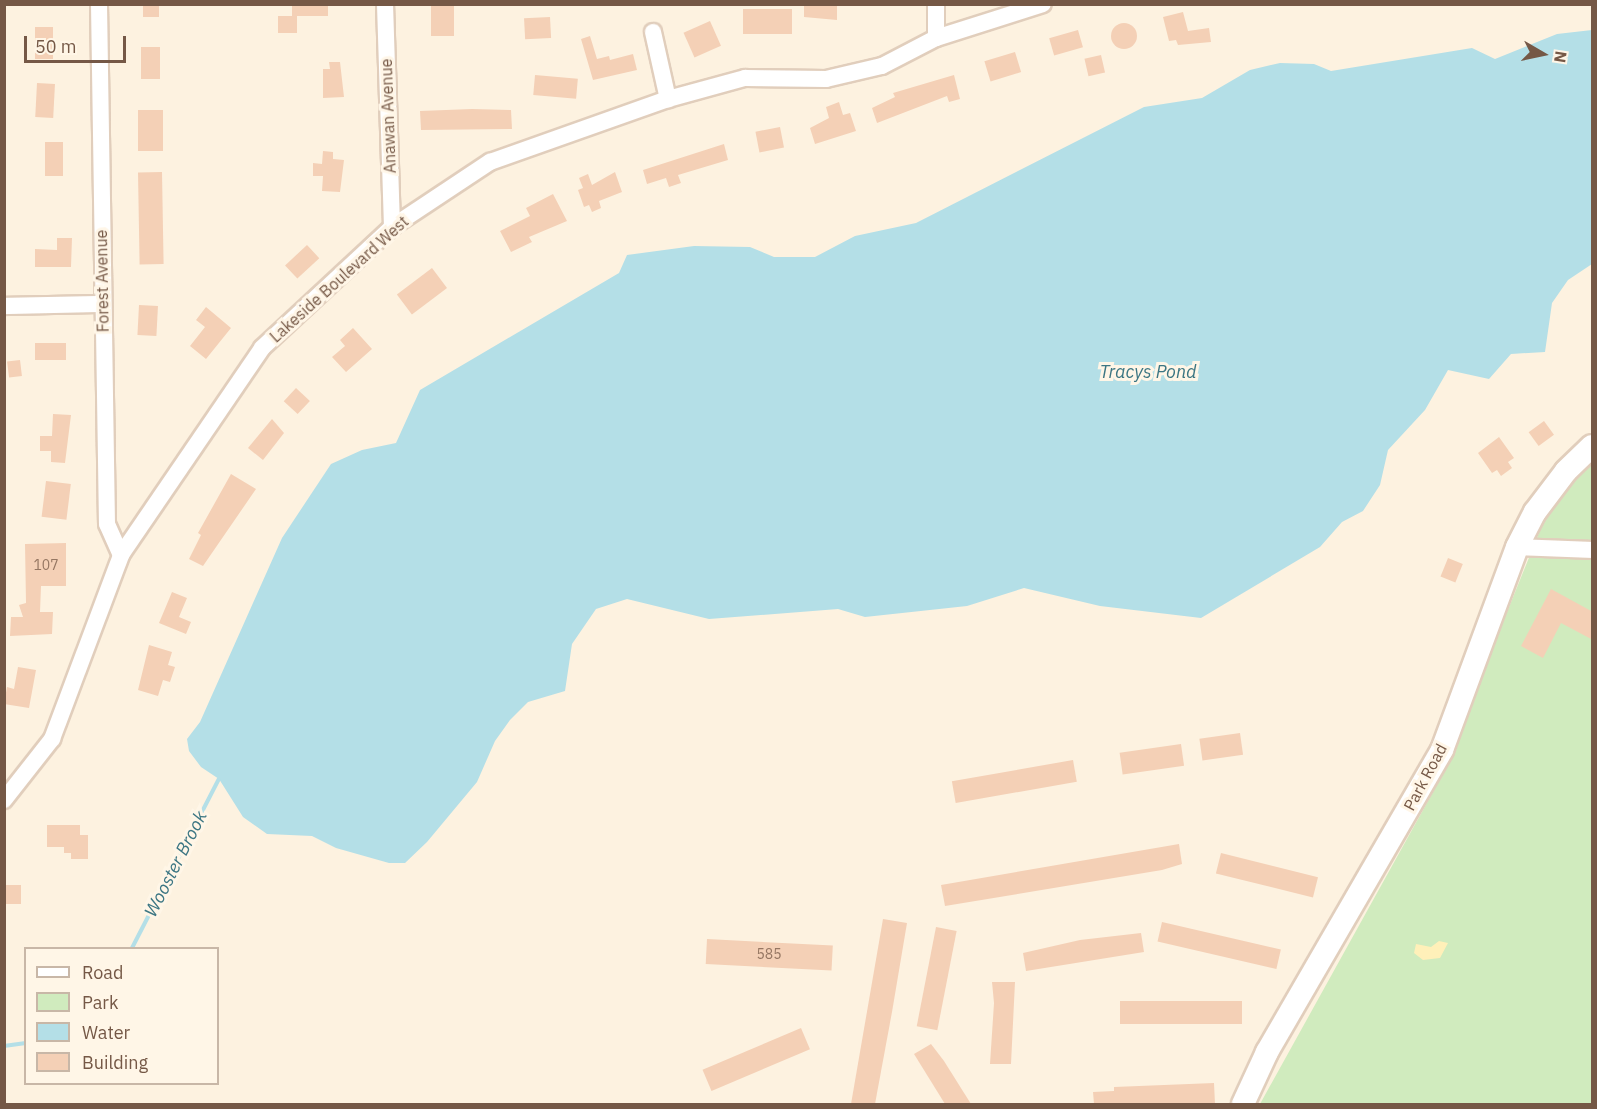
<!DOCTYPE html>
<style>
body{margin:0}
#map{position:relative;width:1597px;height:1109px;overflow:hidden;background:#fdf2e0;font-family:"IBM Plex Sans",sans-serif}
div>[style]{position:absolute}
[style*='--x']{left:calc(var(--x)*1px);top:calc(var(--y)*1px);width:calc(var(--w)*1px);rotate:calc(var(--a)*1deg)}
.green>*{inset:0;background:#d0ebbe}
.sand>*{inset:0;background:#fff0b9}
.water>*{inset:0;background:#b4dfe7}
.stream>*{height:4px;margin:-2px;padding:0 2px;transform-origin:2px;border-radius:2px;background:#b4dfe7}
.building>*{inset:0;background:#f4d0b6;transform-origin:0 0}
.round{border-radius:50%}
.roads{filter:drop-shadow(2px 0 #e1cebc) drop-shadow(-2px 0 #e1cebc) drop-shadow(0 2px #e1cebc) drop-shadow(0 -2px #e1cebc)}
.minor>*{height:16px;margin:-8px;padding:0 8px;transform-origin:8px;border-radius:8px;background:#fff}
.secondary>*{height:22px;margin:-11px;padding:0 11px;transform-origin:11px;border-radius:11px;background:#fff}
span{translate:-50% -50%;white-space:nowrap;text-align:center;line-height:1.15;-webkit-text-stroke:6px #fff6e7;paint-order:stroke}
.number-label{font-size:14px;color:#957662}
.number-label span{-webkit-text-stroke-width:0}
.street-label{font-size:16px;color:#755846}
.water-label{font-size:18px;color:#3c7683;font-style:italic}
.frame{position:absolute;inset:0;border:6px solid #755846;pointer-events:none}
.legend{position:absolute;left:24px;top:947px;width:195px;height:138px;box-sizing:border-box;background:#fff6e7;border:2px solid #c8b7a7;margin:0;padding:8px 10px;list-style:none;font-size:18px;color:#755846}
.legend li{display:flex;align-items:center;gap:12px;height:30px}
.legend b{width:30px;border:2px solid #c8b7a7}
.north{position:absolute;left:1513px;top:24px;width:60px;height:60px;-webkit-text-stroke:4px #fff6e7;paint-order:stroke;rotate:99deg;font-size:16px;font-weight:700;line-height:24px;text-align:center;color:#755846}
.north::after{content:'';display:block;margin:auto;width:21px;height:27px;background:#755846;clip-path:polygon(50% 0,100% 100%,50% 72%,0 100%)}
.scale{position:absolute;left:24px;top:36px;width:102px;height:27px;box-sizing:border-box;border:3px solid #755846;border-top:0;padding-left:8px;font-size:18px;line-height:21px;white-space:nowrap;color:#755846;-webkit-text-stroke:4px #fff6e7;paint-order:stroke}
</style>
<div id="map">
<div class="green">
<div style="clip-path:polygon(1592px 463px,1592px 1104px,1260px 1104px,1438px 783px,1543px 523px,1577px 477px)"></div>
</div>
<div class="sand">
<div style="clip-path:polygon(1439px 941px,1448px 943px,1440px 958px,1423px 960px,1414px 953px,1416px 944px,1431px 947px)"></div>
</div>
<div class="water">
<div style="clip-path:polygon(1592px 30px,1592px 264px,1568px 280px,1552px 303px,1545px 352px,1511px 354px,1489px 379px,1448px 370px,1425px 410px,1388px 450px,1380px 485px,1363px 511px,1342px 522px,1320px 547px,1201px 618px,1100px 606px,1024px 588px,967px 606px,865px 617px,838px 609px,709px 619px,627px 599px,596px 609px,572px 644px,565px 691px,528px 702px,510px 720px,495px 741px,477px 782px,427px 842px,405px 863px,389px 863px,336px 848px,312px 836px,267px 834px,243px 817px,219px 779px,201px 767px,189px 751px,187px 739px,200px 722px,282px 538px,331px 464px,362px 450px,396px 443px,420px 390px,619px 273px,627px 255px,694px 246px,750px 247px,774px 257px,815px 257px,855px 236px,916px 223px,1144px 107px,1202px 98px,1250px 70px,1280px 63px,1314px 64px,1331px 71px,1472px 48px,1495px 59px,1557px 34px)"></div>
</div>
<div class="stream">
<div style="--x:132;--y:948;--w:190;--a:-62.8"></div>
<div style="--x:4;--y:1046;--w:22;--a:-8"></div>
</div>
<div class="building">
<div style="left:143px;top:4px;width:16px;height:13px"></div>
<div style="left:292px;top:4px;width:36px;height:12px"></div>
<div style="left:431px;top:4px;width:23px;height:32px"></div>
<div style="clip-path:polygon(804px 4px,837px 4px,837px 20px,804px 17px)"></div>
<div style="left:792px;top:9px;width:25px;height:49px;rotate:90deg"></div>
<div style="clip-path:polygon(1183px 12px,1188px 31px,1209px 28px,1211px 42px,1178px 45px,1176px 40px,1169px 41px,1163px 17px)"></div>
<div style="left:278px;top:16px;width:19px;height:17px"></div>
<div style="left:550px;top:17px;width:21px;height:26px;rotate:87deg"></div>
<div style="left:710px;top:21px;width:27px;height:29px;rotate:66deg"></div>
<div class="round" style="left:1111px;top:23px;width:26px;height:26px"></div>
<div style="left:35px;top:27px;width:18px;height:32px"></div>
<div style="left:1078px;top:30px;width:18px;height:30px;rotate:74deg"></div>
<div style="clip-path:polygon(590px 36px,597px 59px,609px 56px,610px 60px,633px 54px,637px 70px,593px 80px,581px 39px)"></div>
<div style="left:141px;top:47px;width:19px;height:32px"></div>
<div style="left:1015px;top:52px;width:21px;height:32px;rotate:73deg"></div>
<div style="left:1101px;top:55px;width:18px;height:17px;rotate:77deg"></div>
<div style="clip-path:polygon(329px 62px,340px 62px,344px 97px,323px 98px,323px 69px,330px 69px)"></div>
<div style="left:535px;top:75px;width:43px;height:20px;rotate:5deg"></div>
<div style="clip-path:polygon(954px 75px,960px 99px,949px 102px,947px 96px,877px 123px,872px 108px,895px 97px,893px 93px)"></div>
<div style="left:37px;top:83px;width:18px;height:34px;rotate:3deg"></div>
<div style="clip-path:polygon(839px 102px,843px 115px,850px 113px,856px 131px,815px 144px,810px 128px,829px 118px,826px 107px)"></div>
<div style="clip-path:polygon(472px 109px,511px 110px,512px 129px,421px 130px,420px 111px)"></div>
<div style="left:138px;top:110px;width:25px;height:41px"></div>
<div style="left:780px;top:127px;width:21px;height:25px;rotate:79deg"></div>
<div style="left:45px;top:142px;width:18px;height:34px"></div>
<div style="clip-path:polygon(724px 144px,728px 160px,678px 175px,681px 183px,669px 187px,666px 178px,647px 184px,643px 170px)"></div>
<div style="clip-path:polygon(323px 151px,333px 152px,333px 159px,344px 160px,340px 192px,322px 191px,323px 176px,313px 176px,313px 163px,322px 164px)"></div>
<div style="left:162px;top:172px;width:92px;height:24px;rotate:89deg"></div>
<div style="clip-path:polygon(615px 172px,622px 192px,599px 201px,601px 208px,592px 212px,589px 205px,584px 207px,578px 190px,583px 188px,579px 178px,588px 174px,592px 185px)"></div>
<div style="clip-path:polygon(553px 194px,567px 221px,529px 237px,532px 242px,511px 252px,500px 231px,530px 216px,526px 208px)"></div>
<div style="clip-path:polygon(57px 238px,72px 238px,71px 267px,35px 267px,35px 249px,57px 250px)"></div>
<div style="left:307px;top:245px;width:18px;height:30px;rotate:47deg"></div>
<div style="left:432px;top:268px;width:25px;height:44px;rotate:53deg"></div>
<div style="left:139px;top:305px;width:19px;height:30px;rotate:3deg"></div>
<div style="clip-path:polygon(206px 307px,231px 328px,206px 359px,190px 346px,205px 327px,196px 320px)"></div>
<div style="clip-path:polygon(353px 328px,372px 349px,346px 372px,332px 357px,345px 346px,340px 340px)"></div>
<div style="left:35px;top:343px;width:31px;height:17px"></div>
<div style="left:20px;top:360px;width:16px;height:13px;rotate:83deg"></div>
<div style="left:296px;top:388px;width:19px;height:18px;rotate:43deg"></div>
<div style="clip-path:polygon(53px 414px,71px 415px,65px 463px,51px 462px,51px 451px,40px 451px,40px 436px,52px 436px)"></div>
<div style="clip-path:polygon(272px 419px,284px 433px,263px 460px,248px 448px)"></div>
<div style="left:1544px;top:421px;width:17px;height:19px;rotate:54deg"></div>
<div style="clip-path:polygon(1499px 437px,1514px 458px,1508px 462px,1512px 468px,1501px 476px,1497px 470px,1492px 473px,1478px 453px)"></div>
<div style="clip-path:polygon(231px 474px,256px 489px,203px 566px,189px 559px,201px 535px,198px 533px)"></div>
<div style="left:46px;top:481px;width:25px;height:36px;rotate:7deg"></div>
<div style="clip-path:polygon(66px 543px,66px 586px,41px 586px,40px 612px,53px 612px,52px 634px,10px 636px,11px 617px,23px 617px,19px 605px,26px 603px,25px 544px)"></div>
<div style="left:1448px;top:558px;width:16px;height:20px;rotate:22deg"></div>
<div style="clip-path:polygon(1551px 589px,1593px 612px,1593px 640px,1561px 623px,1543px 658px,1521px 646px)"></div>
<div style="clip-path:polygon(172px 592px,187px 598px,179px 617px,191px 622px,186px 634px,159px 623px)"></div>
<div style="clip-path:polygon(149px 645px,172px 652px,168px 665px,175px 667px,170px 682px,163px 680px,158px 696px,138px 690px)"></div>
<div style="clip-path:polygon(18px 667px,36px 670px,29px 708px,4px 704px,7px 687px,14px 689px)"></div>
<div style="left:1240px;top:733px;width:22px;height:41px;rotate:82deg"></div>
<div style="left:1181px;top:744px;width:22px;height:62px;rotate:82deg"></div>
<div style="left:1073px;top:760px;width:22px;height:123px;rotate:80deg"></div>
<div style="clip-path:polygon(47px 825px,80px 825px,80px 835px,88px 835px,88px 859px,71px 859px,71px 853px,64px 853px,64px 847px,47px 847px)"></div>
<div style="clip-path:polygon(1179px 844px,1182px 864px,1162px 870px,945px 906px,941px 885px)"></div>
<div style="left:1221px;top:853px;width:100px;height:21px;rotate:14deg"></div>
<div style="left:4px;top:885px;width:17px;height:19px"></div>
<div style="clip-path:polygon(883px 919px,907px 923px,892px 1012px,875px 1104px,851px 1104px)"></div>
<div style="left:1162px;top:922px;width:122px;height:20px;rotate:13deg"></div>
<div style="left:936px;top:927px;width:21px;height:101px;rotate:11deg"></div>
<div style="clip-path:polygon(1141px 933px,1144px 952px,1026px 971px,1023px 953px,1080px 940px)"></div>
<div style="left:707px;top:939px;width:126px;height:25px;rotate:3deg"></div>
<div style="clip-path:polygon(992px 982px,1015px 982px,1011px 1064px,990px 1064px,994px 1003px)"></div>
<div style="left:1242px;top:1001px;width:23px;height:122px;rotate:90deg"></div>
<div style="left:801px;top:1028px;width:23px;height:107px;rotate:67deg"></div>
<div style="clip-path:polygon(931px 1044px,944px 1061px,971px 1104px,945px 1104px,914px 1054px)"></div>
<div style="clip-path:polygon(1214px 1083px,1215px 1104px,1094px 1104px,1093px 1092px,1114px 1091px,1114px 1087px)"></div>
</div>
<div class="roads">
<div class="minor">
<div style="--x:99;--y:4;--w:520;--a:89.12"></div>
<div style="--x:107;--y:524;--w:34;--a:66"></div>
<div style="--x:385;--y:4;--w:223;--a:88.2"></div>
<div style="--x:653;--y:32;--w:69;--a:77.4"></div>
<div style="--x:936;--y:38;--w:34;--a:-90"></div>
<div style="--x:4;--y:306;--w:98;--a:-1.2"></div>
<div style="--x:1517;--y:547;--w:75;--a:2.3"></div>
<div style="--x:4;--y:800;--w:78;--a:-51.8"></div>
<div style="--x:52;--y:739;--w:197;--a:-69.4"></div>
<div style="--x:121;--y:555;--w:250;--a:-55.7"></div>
<div style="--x:262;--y:348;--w:178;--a:-42.9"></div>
<div style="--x:392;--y:227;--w:118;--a:-33.6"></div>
<div style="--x:490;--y:162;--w:189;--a:-19.5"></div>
<div style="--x:668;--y:99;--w:80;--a:-15.3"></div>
<div style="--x:745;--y:78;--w:81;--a:0.7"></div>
<div style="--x:826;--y:79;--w:57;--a:-13.1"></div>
<div style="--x:882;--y:66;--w:61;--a:-27.4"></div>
<div style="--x:936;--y:38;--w:112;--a:-17.6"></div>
</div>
<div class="secondary">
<div style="--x:1243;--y:1104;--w:57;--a:-65.2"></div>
<div style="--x:1267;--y:1052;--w:349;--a:-59.9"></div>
<div style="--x:1442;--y:750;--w:216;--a:-69.7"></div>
<div style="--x:1517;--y:547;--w:39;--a:-63"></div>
<div style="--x:1535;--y:512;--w:51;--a:-52.9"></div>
<div style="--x:1566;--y:471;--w:36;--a:-44"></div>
</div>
</div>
<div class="number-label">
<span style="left:46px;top:565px">107</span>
<span style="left:769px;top:954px">585</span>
</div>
<div class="street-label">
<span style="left:388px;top:116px;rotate:-92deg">Anawan Avenue</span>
<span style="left:339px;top:279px;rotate:-42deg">Lakeside Boulevard West</span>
<span style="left:102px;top:281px;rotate:-91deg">Forest Avenue</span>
<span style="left:1425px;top:777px;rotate:-62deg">Park Road</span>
</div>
<div class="water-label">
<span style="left:1148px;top:372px">Tracys Pond</span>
<span style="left:176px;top:864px;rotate:-63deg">Wooster Brook</span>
</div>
<div class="frame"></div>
<ul class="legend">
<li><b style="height:8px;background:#fff"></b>Road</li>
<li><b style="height:16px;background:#d0ebbe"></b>Park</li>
<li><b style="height:16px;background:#b4dfe7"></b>Water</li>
<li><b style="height:16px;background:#f4d0b6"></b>Building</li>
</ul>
<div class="north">N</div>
<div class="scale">50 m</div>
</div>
